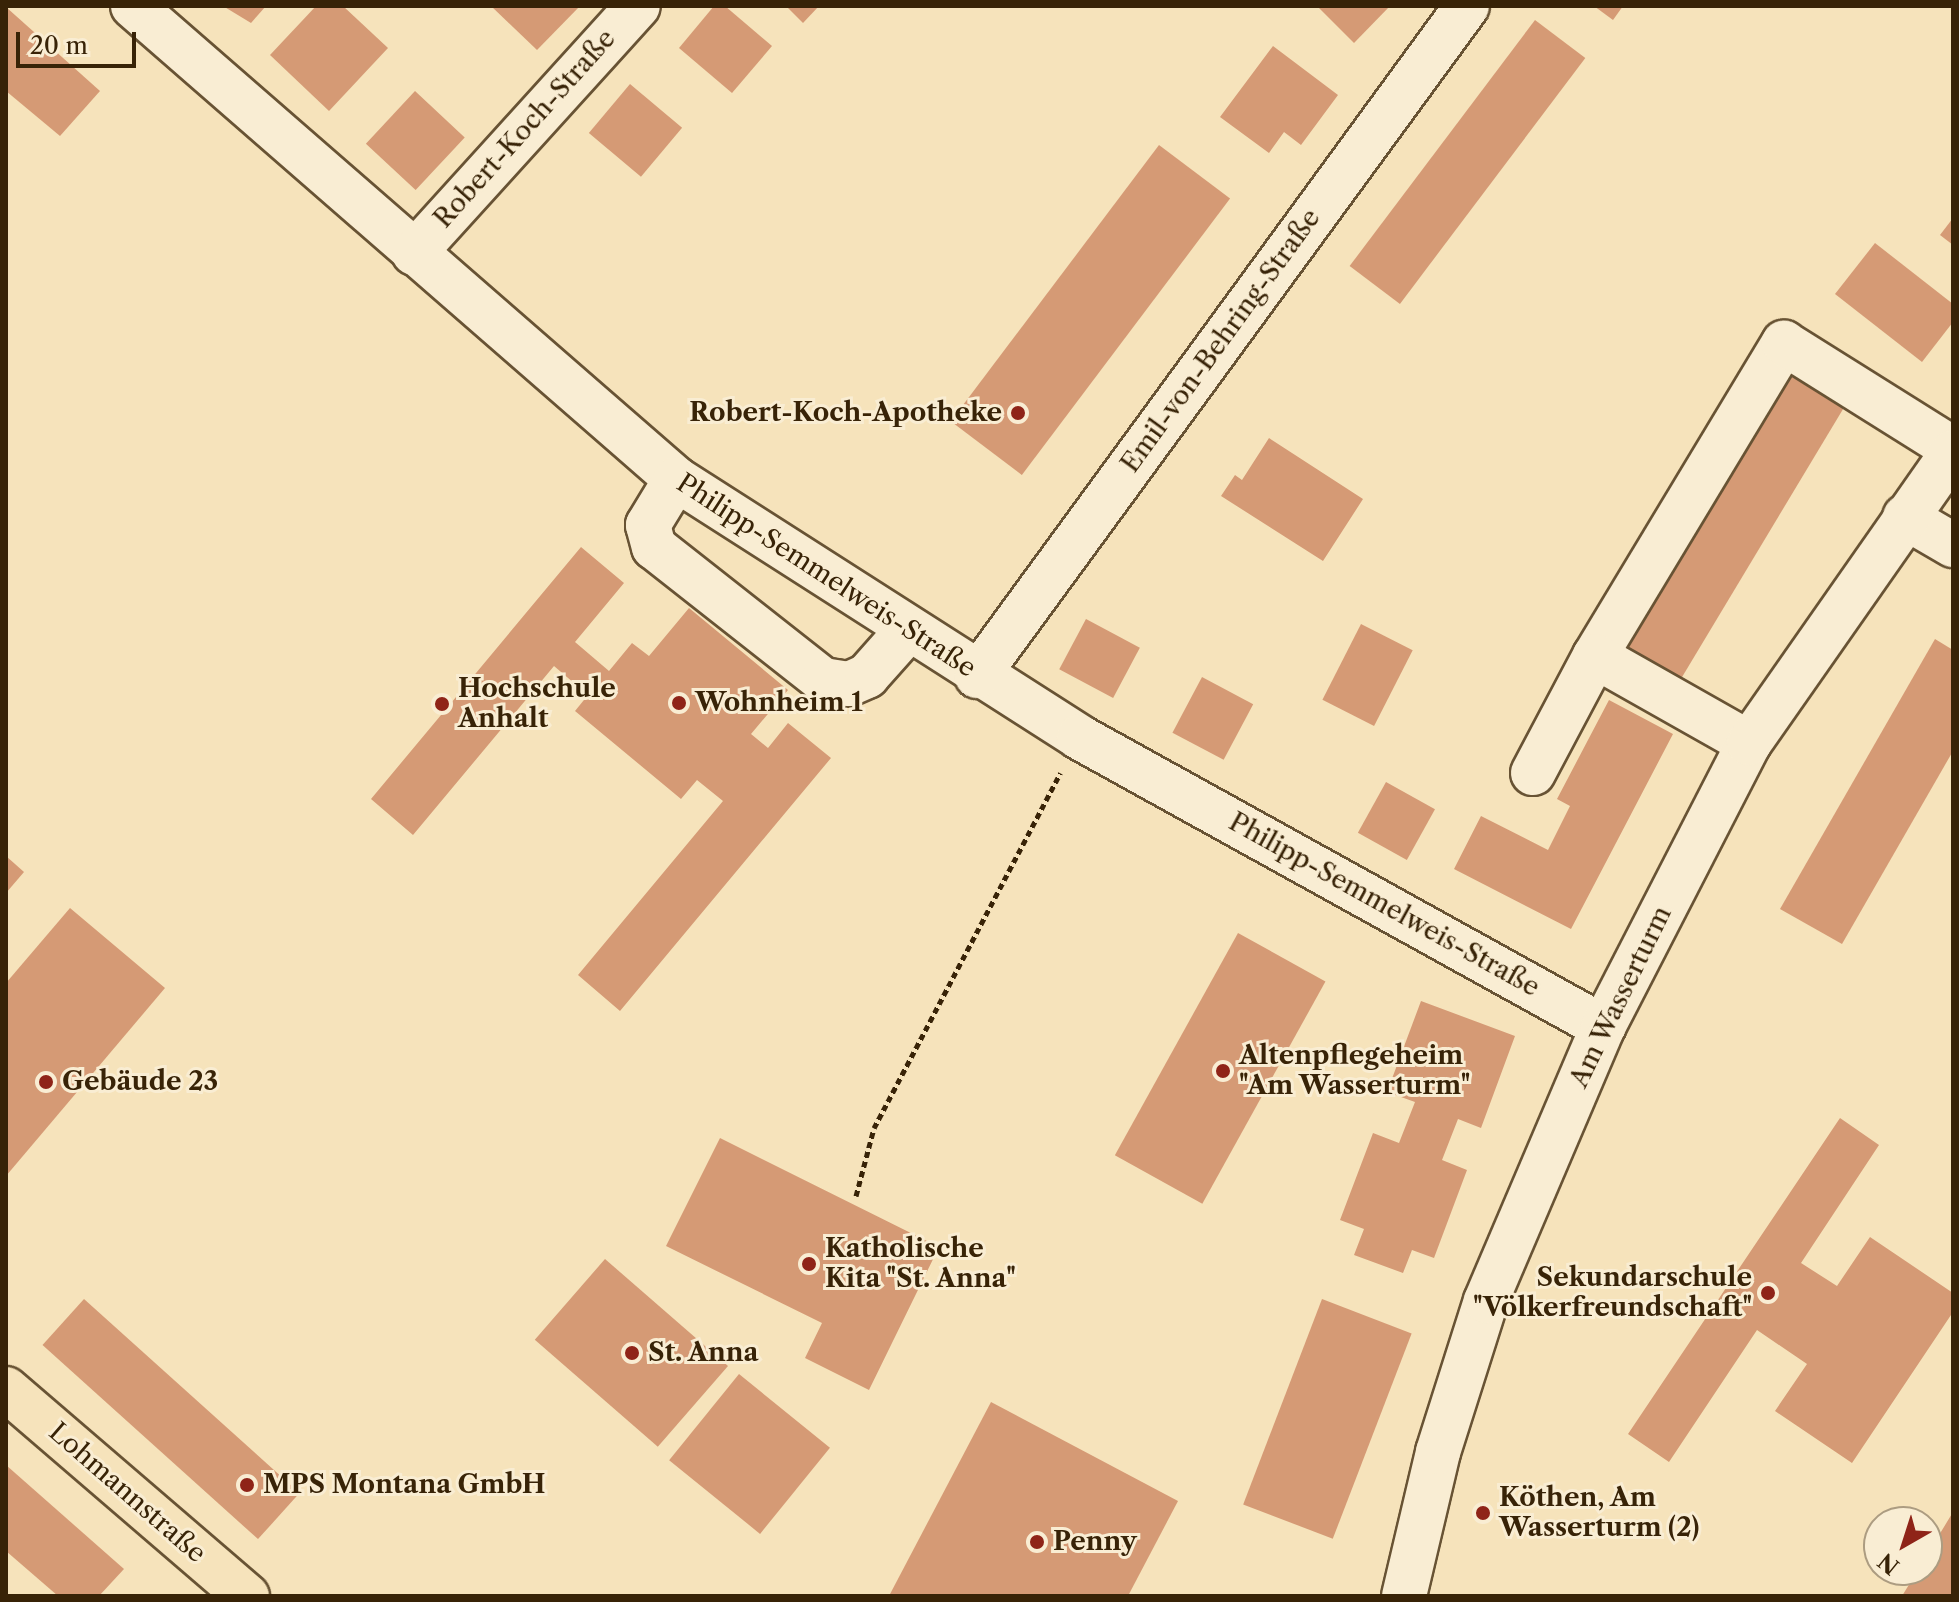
<!DOCTYPE html>
<meta charset="utf-8">
<style>
body{margin:0}
#map{position:relative;width:1959px;height:1602px;overflow:hidden;background:#f6e3bb;font-family:"Libre Caslon Text",serif}
div>[style]{position:absolute}
[style*='--x']{left:calc(var(--x)*1px);top:calc(var(--y)*1px);width:calc(var(--w)*1px);rotate:calc(var(--a)*1deg)}
.building>*{inset:0;background:#d59a75;transform-origin:0 0}
.path>*{height:5px;margin-top:-2.5px;transform-origin:0;background:repeating-linear-gradient(90deg,#382307 0 6px,transparent 0 10px)}
.roads{filter:drop-shadow(2px 0 #685334) drop-shadow(-2px 0 #685334) drop-shadow(0 2px #685334) drop-shadow(0 -2px #685334)}
.minor>*{height:44px;margin:-22px;padding:0 22px;transform-origin:22px;border-radius:22px;background:#f9edd3}
.major>*{height:44px;margin:-22px;padding:0 22px;transform-origin:22px;border-radius:22px;background:#f6e3bb}
.dots>*{width:22px;height:22px;translate:-50% -50%;box-sizing:border-box;border:4px solid #f9edd3;border-radius:50%}
span{translate:-50% -50%;white-space:nowrap;text-align:center;line-height:1.15;-webkit-text-stroke:6px #f9edd3;paint-order:stroke}
.street-label{font-size:26px;color:#382307}
.poi-label{font-size:26px;color:#382307;font-weight:700}
.right{translate:-100% -50%;text-align:right}
.left{translate:0 -50%;text-align:left}
.frame{position:absolute;inset:0;border:8px solid #382307;pointer-events:none}
.north{position:absolute;left:1863px;top:1506px;width:80px;height:80px;box-sizing:border-box;background:#f9edd3;border:2px solid #ac9c81;border-radius:50%;rotate:219deg;font-size:22px;font-weight:700;line-height:32px;text-align:center;color:#382307}
.north::after{content:'';display:block;margin:auto;width:28px;height:36px;background:#8f2418;clip-path:polygon(50% 0,100% 100%,50% 72%,0 100%)}
.scale{position:absolute;left:16px;top:32px;width:120px;height:36px;box-sizing:border-box;border:4px solid #382307;border-top:0;padding-left:10px;font-size:24px;line-height:28px;white-space:nowrap;color:#382307;-webkit-text-stroke:6px #f9edd3;paint-order:stroke}
</style>
<div id="map">
<div class="building">
<div style="clip-path:polygon(223px 6px,266px 6px,251px 23px)"></div>
<div style="clip-path:polygon(316px 6px,343px 6px,388px 48px,329px 111px,270px 55px)"></div>
<div style="clip-path:polygon(491px 6px,580px 6px,537px 50px)"></div>
<div style="clip-path:polygon(714px 6px,725px 6px,772px 46px,732px 93px,679px 48px)"></div>
<div style="clip-path:polygon(786px 6px,819px 6px,803px 23px)"></div>
<div style="clip-path:polygon(1317px 6px,1390px 6px,1354px 43px)"></div>
<div style="clip-path:polygon(1594px 6px,1623px 6px,1613px 20px)"></div>
<div style="clip-path:polygon(6px 7px,100px 91px,60px 136px,6px 91px)"></div>
<div style="left:1535px;top:20px;width:63px;height:308px;rotate:37deg"></div>
<div style="clip-path:polygon(1273px 46px,1338px 95px,1301px 145px,1284px 132px,1269px 153px,1220px 117px)"></div>
<div style="left:630px;top:84px;width:68px;height:64px;rotate:40deg"></div>
<div style="left:415px;top:91px;width:68px;height:72px;rotate:43deg"></div>
<div style="left:1159px;top:145px;width:89px;height:346px;rotate:37deg"></div>
<div style="clip-path:polygon(1953px 218px,1953px 245px,1940px 235px)"></div>
<div style="clip-path:polygon(1875px 243px,1953px 304px,1953px 322px,1922px 362px,1835px 294px)"></div>
<div style="left:1790px;top:375px;width:63px;height:322px;rotate:31deg"></div>
<div style="clip-path:polygon(1269px 438px,1363px 499px,1323px 561px,1221px 496px,1235px 475px,1242px 480px)"></div>
<div style="clip-path:polygon(581px 547px,624px 583px,575px 642px,609px 671px,632px 643px,649px 656px,689px 608px,788px 690px,751px 734px,768px 748px,788px 723px,831px 758px,620px 1011px,578px 975px,723px 801px,697px 780px,681px 799px,575px 711px,588px 695px,554px 666px,413px 835px,371px 799px)"></div>
<div style="left:1086px;top:619px;width:61px;height:57px;rotate:28deg"></div>
<div style="left:1361px;top:624px;width:58px;height:85px;rotate:27deg"></div>
<div style="clip-path:polygon(1935px 639px,1953px 650px,1953px 751px,1842px 944px,1780px 909px)"></div>
<div style="left:1202px;top:677px;width:58px;height:63px;rotate:28deg"></div>
<div style="clip-path:polygon(1609px 700px,1673px 734px,1571px 929px,1454px 869px,1481px 816px,1548px 850px,1570px 806px,1557px 799px)"></div>
<div style="left:1386px;top:782px;width:56px;height:58px;rotate:29deg"></div>
<div style="clip-path:polygon(6px 856px,24px 872px,6px 893px)"></div>
<div style="clip-path:polygon(70px 908px,165px 988px,6px 1176px,6px 983px)"></div>
<div style="left:1238px;top:933px;width:100px;height:254px;rotate:29deg"></div>
<div style="clip-path:polygon(1421px 1001px,1515px 1036px,1481px 1128px,1458px 1119px,1442px 1160px,1467px 1170px,1434px 1258px,1412px 1250px,1403px 1273px,1354px 1255px,1364px 1229px,1340px 1220px,1373px 1133px,1399px 1143px,1415px 1102px,1387px 1092px)"></div>
<div style="clip-path:polygon(1840px 1118px,1879px 1145px,1801px 1263px,1837px 1286px,1870px 1237px,1953px 1293px,1953px 1312px,1852px 1463px,1775px 1411px,1807px 1364px,1757px 1330px,1669px 1462px,1628px 1434px)"></div>
<div style="clip-path:polygon(720px 1138px,939px 1247px,869px 1390px,805px 1358px,822px 1323px,666px 1246px)"></div>
<div style="left:605px;top:1259px;width:163px;height:107px;rotate:41deg"></div>
<div style="left:84px;top:1299px;width:290px;height:62px;rotate:42deg"></div>
<div style="left:1322px;top:1299px;width:96px;height:220px;rotate:21deg"></div>
<div style="left:739px;top:1374px;width:117px;height:111px;rotate:39deg"></div>
<div style="clip-path:polygon(991px 1402px,1178px 1501px,1128px 1596px,889px 1596px)"></div>
<div style="clip-path:polygon(6px 1465px,124px 1569px,99px 1596px,58px 1596px,6px 1551px)"></div>
<div style="clip-path:polygon(1953px 1512px,1953px 1596px,1902px 1596px,1918px 1570px,1927px 1570px,1927px 1555px)"></div>
</div>
<div class="path">
<div style="--x:856;--y:1196;--w:70;--a:-75.2"></div>
<div style="--x:874;--y:1128;--w:401;--a:-62.3"></div>
</div>
<div class="roads">
<div class="minor">
<div style="--x:133;--y:6;--w:720;--a:41.06"></div>
<div style="--x:676;--y:479;--w:479;--a:32.6"></div>
<div style="--x:1079;--y:737;--w:599;--a:28.96"></div>
<div style="--x:414;--y:253;--w:333;--a:-47.8"></div>
<div style="--x:676;--y:479;--w:54;--a:121.3"></div>
<div style="--x:648;--y:525;--w:23;--a:75"></div>
<div style="--x:654;--y:547;--w:215;--a:38.2"></div>
<div style="--x:823;--y:680;--w:26;--a:9"></div>
<div style="--x:849;--y:684;--w:20;--a:-24"></div>
<div style="--x:867;--y:676;--w:60;--a:-48.4"></div>
<div style="--x:1905;--y:517;--w:56;--a:30.3"></div>
<div style="--x:1595;--y:656;--w:366;--a:-58.9"></div>
<div style="--x:1784;--y:343;--w:199;--a:32.1"></div>
<div style="--x:977;--y:676;--w:830;--a:-53.82"></div>
<div style="--x:1533;--y:773;--w:132;--a:-62.1"></div>
<div style="--x:1595;--y:656;--w:177;--a:29.5"></div>
<div style="--x:1404;--y:1596;--w:148;--a:-76.7"></div>
<div style="--x:1438;--y:1452;--w:158;--a:-72.4"></div>
<div style="--x:1486;--y:1301;--w:298;--a:-66.9"></div>
<div style="--x:1603;--y:1027;--w:319;--a:-62.8"></div>
<div style="--x:1749;--y:743;--w:355;--a:-55"></div>
</div>
<div class="major">
<div style="--x:6;--y:1389;--w:318;--a:40.7"></div>
</div>
</div>
<div class="dots">
<div style="left:1018px;top:413px;background:#8f2418"></div>
<div style="left:679px;top:703px;background:#8f2418"></div>
<div style="left:442px;top:704px;background:#8f2418"></div>
<div style="left:1223px;top:1071px;background:#8f2418"></div>
<div style="left:46px;top:1082px;background:#8f2418"></div>
<div style="left:809px;top:1264px;background:#8f2418"></div>
<div style="left:1768px;top:1293px;background:#8f2418"></div>
<div style="left:632px;top:1353px;background:#8f2418"></div>
<div style="left:247px;top:1485px;background:#8f2418"></div>
<div style="left:1483px;top:1513px;background:#8f2418"></div>
<div style="left:1037px;top:1542px;background:#8f2418"></div>
</div>
<div class="street-label">
<span style="left:525px;top:129px;rotate:-48deg">Robert-Koch-Straße</span>
<span style="left:1221px;top:341px;rotate:-54deg">Emil-von-Behring-Straße</span>
<span style="left:826px;top:576px;rotate:33deg">Philipp-Semmelweis-Straße</span>
<span style="left:1384px;top:905px;rotate:29deg">Philipp-Semmelweis-Straße</span>
<span style="left:1621px;top:997px;rotate:-64deg">Am Wasserturm</span>
<span style="left:127px;top:1493px;rotate:41deg">Lohmannstraße</span>
</div>
<div class="poi-label">
<span class="right" style="left:1002px;top:413px">Robert-Koch-Apotheke</span>
<span class="left" style="left:458px;top:704px">Hochschule<br>Anhalt</span>
<span class="left" style="left:695px;top:703px">Wohnheim 1</span>
<span class="left" style="left:1239px;top:1071px">Altenpflegeheim<br>"Am Wasserturm"</span>
<span class="left" style="left:62px;top:1082px">Gebäude 23</span>
<span class="left" style="left:825px;top:1264px">Katholische<br>Kita "St. Anna"</span>
<span class="right" style="left:1752px;top:1293px">Sekundarschule<br>"Völkerfreundschaft"</span>
<span class="left" style="left:648px;top:1353px">St. Anna</span>
<span class="left" style="left:263px;top:1485px">MPS Montana GmbH</span>
<span class="left" style="left:1499px;top:1513px">Köthen, Am<br>Wasserturm (2)</span>
<span class="left" style="left:1053px;top:1542px">Penny</span>
</div>
<div class="frame"></div>
<div class="north">N</div>
<div class="scale">20 m</div>
</div>
